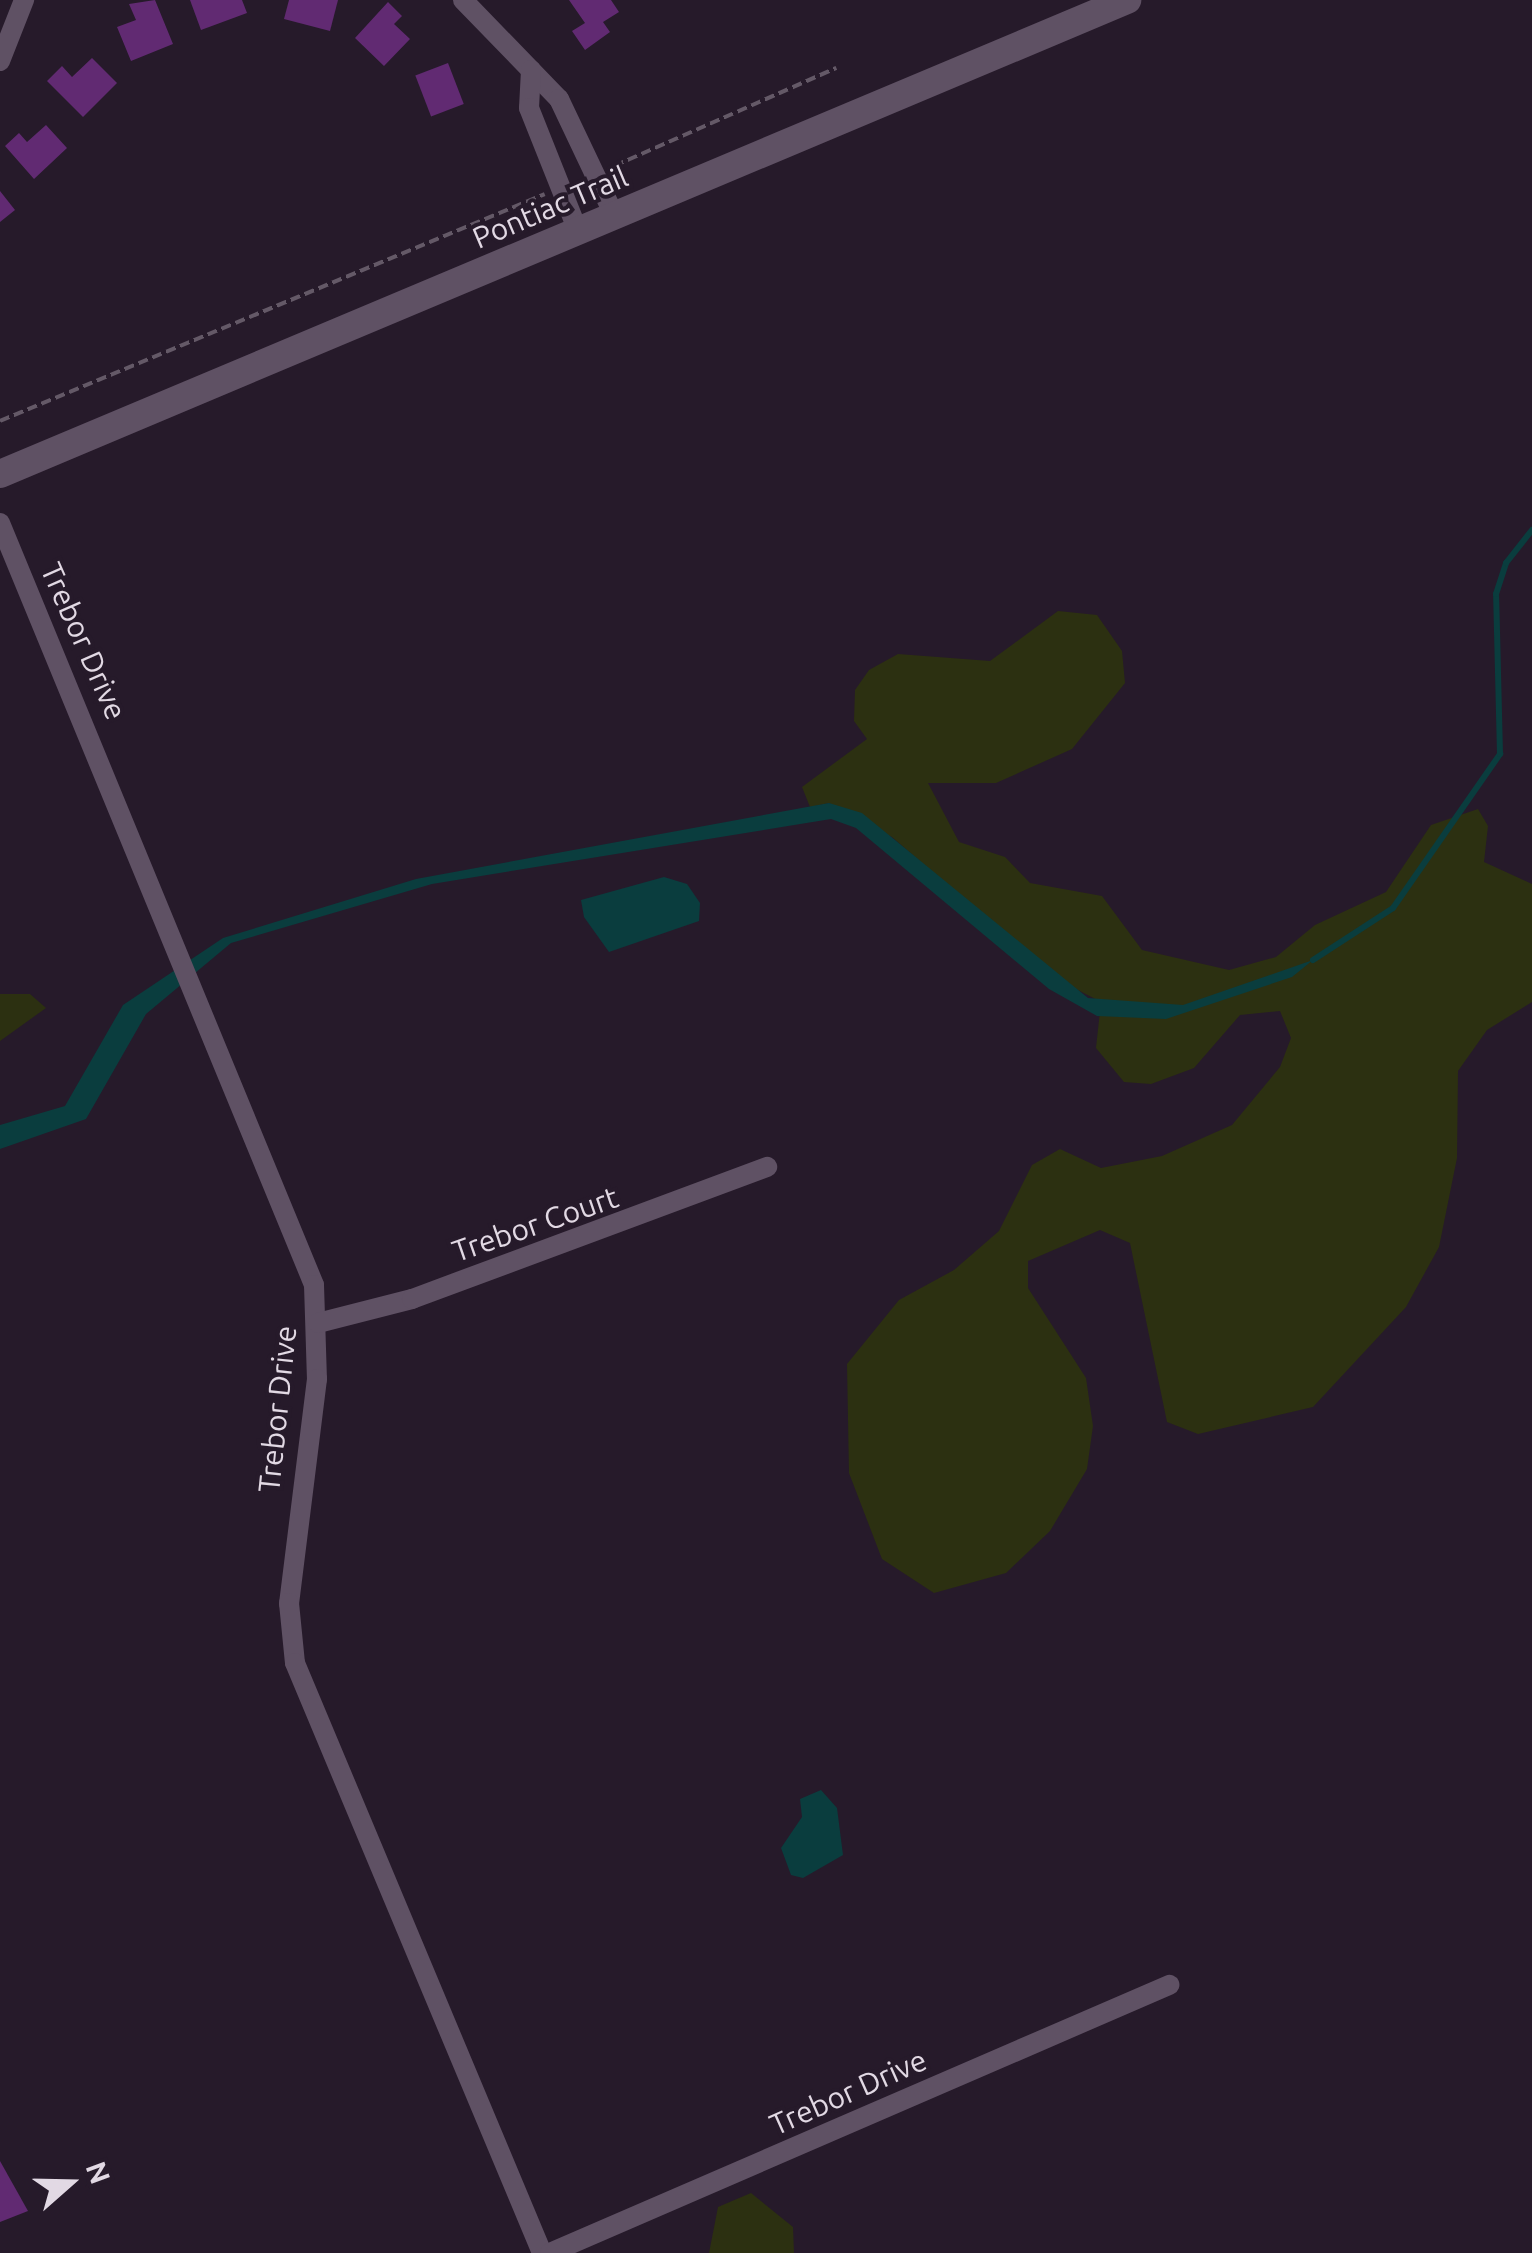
<!DOCTYPE html>
<style>
body{margin:0}
#map{position:relative;width:1532px;height:2253px;overflow:hidden;background:#261a2a;font-family:Ubuntu,sans-serif}
div>[style]{position:absolute}
[style*='--x']{left:calc(var(--x)*1px);top:calc(var(--y)*1px);width:calc(var(--w)*1px);rotate:calc(var(--a)*1deg)}
.green>*{inset:0;background:#2c3011}
.water>*{inset:0;background:#0a3d3e}
.stream>*{height:6px;margin:-3px;padding:0 3px;transform-origin:3px;border-radius:3px;background:#0a3d3e}
.building>*{inset:0;background:#612a72;transform-origin:0 0}
.path>*{height:4px;margin-top:-2px;transform-origin:0;background:repeating-linear-gradient(90deg,#645967 0 10px,transparent 0 15px)}
.street>*{height:20px;margin:-10px;padding:0 10px;transform-origin:10px;border-radius:10px;background:#5f5164}
.secondary>*{height:28px;margin:-14px;padding:0 14px;transform-origin:14px;border-radius:14px;background:#5f5164}
span{translate:-50% -50%;white-space:nowrap;text-align:center;line-height:1.15;-webkit-text-stroke:8px #261a2a;paint-order:stroke}
.street-label{font-size:30px;color:#e2d9e4}
.north{position:absolute;left:20px;top:2133px;width:100px;height:100px;-webkit-text-stroke:8px #261a2a;paint-order:stroke;rotate:70deg;font-size:28px;font-weight:700;line-height:40px;text-align:center;color:#e2d9e4}
.north::after{content:'';display:block;margin:auto;width:35px;height:45px;background:#e2d9e4;clip-path:polygon(50% 0,100% 100%,50% 72%,0 100%)}
</style>
<div id="map">
<div class="green">
<div style="clip-path:polygon(1058px 611px,1097px 615px,1122px 651px,1125px 683px,1072px 749px,996px 783px,928px 783px,959px 842px,1005px 857px,1030px 883px,1102px 896px,1142px 950px,1229px 970px,1276px 957px,1315px 925px,1386px 892px,1431px 825px,1478px 809px,1488px 826px,1484px 862px,1532px 884px,1532px 1002px,1487px 1030px,1458px 1071px,1457px 1158px,1439px 1247px,1406px 1307px,1313px 1407px,1198px 1434px,1167px 1422px,1130px 1243px,1100px 1230px,1028px 1261px,1028px 1288px,1086px 1378px,1093px 1426px,1087px 1469px,1050px 1531px,1006px 1573px,934px 1593px,882px 1559px,849px 1473px,847px 1364px,899px 1300px,954px 1270px,999px 1231px,1032px 1165px,1060px 1149px,1101px 1168px,1162px 1156px,1232px 1125px,1280px 1067px,1291px 1038px,1280px 1011px,1240px 1015px,1194px 1068px,1151px 1084px,1124px 1082px,1096px 1048px,1101px 1002px,1057px 979px,892px 837px,829px 803px,810px 807px,802px 787px,867px 739px,854px 721px,855px 690px,869px 670px,898px 654px,990px 661px)"></div>
<div style="clip-path:polygon(0 994px,30px 994px,46px 1008px,0 1041px)"></div>
<div style="clip-path:polygon(751px 2193px,793px 2227px,794px 2253px,709px 2253px,718px 2207px)"></div>
</div>
<div class="water">
<div style="clip-path:polygon(829px 803px,862px 813px,1088px 998px,1183px 1005px,1313px 960px,1292px 977px,1166px 1019px,1097px 1016px,1049px 989px,856px 828px,831px 819px,432px 884px,231px 943px,146px 1014px,86px 1119px,0 1149px,0 1125px,65px 1106px,123px 1005px,223px 938px,416px 879px)"></div>
<div style="clip-path:polygon(664px 877px,687px 884px,700px 903px,699px 921px,609px 952px,584px 917px,581px 900px)"></div>
<div style="clip-path:polygon(821px 1790px,837px 1808px,843px 1855px,803px 1878px,791px 1875px,781px 1848px,802px 1817px,800px 1799px)"></div>
</div>
<div class="stream">
<div style="--x:1313;--y:960;--w:95;--a:-33"></div>
<div style="--x:1393;--y:908;--w:188;--a:-55.2"></div>
<div style="--x:1500;--y:754;--w:160;--a:-91.4"></div>
<div style="--x:1496;--y:594;--w:33;--a:-72"></div>
<div style="--x:1506;--y:563;--w:42;--a:-51.8"></div>
</div>
<div class="building">
<div style="clip-path:polygon(155px 0,173px 44px,131px 61px,117px 27px,136px 20px,129px 4px)"></div>
<div style="clip-path:polygon(190px 0,242px 0,247px 13px,201px 30px)"></div>
<div style="clip-path:polygon(289px 0,338px 0,330px 31px,284px 19px)"></div>
<div style="clip-path:polygon(569px 0,611px 0,619px 12px,603px 22px,610px 32px,585px 50px,572px 31px,585px 23px)"></div>
<div style="clip-path:polygon(388px 2px,402px 16px,394px 24px,410px 39px,384px 66px,355px 38px)"></div>
<div style="clip-path:polygon(92px 58px,117px 83px,83px 117px,47px 81px,62px 66px,72px 77px)"></div>
<div style="left:448px;top:63px;width:44px;height:35px;rotate:69deg"></div>
<div style="clip-path:polygon(46px 125px,67px 148px,34px 179px,5px 146px,19px 133px,27px 142px)"></div>
<div style="clip-path:polygon(0 191px,15px 210px,0 222px)"></div>
<div style="clip-path:polygon(0 2161px,28px 2211px,0 2222px)"></div>
</div>
<div class="path">
<div style="--x:614;--y:166;--w:243;--a:-23.8"></div>
<div style="--x:0;--y:421;--w:590;--a:-22.61"></div>
</div>
<div class="street">
<div style="--x:463;--y:0;--w:138;--a:45.9"></div>
<div style="--x:559;--y:99;--w:128;--a:64.6"></div>
<div style="--x:0;--y:61;--w:66;--a:-68.5"></div>
<div style="--x:531;--y:70;--w:38;--a:93"></div>
<div style="--x:529;--y:108;--w:132;--a:68.3"></div>
<div style="--x:0;--y:523;--w:824;--a:67.6"></div>
<div style="--x:314;--y:1285;--w:94;--a:88.2"></div>
<div style="--x:317;--y:1379;--w:226;--a:97.1"></div>
<div style="--x:289;--y:1603;--w:60;--a:84.3"></div>
<div style="--x:295;--y:1663;--w:640;--a:67.28"></div>
<div style="--x:318;--y:1323;--w:97;--a:-14.3"></div>
<div style="--x:412;--y:1299;--w:379;--a:-20.4"></div>
<div style="--x:550;--y:2253;--w:675;--a:-23.41"></div>
</div>
<div class="secondary">
<div style="--x:0;--y:474;--w:1223;--a:-22.81"></div>
</div>
<div class="street-label">
<span style="left:550px;top:207px;rotate:-23deg">Pontiac Trail</span>
<span style="left:84px;top:641px;rotate:66deg">Trebor Drive</span>
<span style="left:535px;top:1224px;rotate:-19deg">Trebor Court</span>
<span style="left:277px;top:1409px;rotate:-84deg">Trebor Drive</span>
<span style="left:848px;top:2092px;rotate:-24deg">Trebor Drive</span>
</div>
<div class="north">N</div>
</div>
